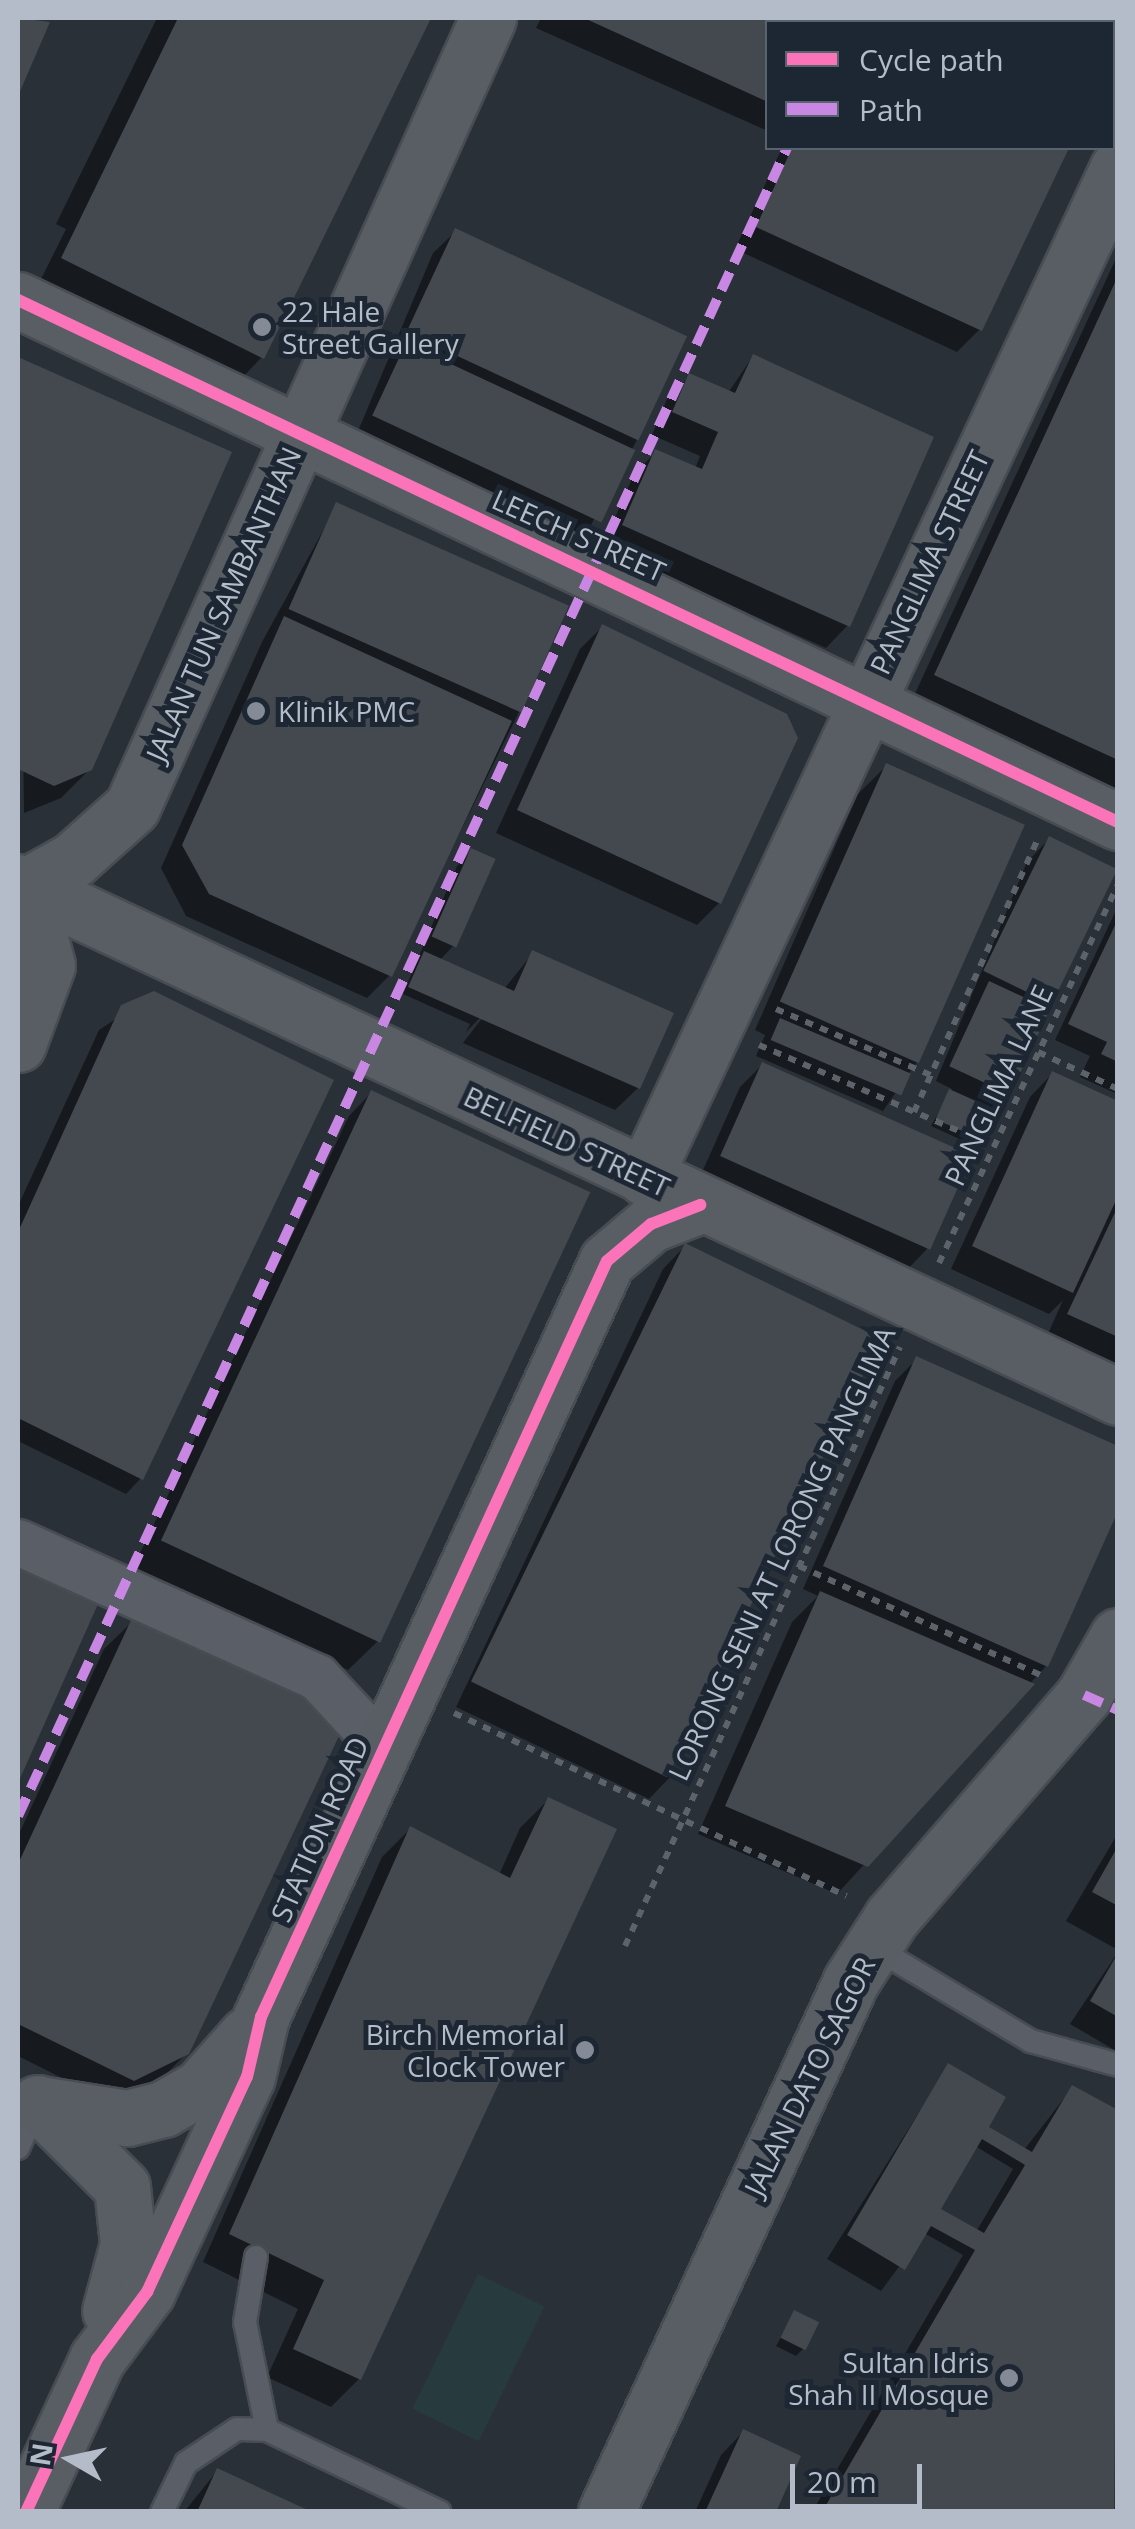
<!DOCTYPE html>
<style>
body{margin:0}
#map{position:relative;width:1135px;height:2529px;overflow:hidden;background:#2a3038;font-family:"Open Sans",sans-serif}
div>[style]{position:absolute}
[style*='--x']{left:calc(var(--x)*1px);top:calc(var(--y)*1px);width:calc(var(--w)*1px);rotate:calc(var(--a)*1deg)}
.green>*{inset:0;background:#273a3e;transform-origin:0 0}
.shadow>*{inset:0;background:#0007;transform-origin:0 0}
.building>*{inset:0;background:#444950;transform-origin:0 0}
.path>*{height:6px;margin-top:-3px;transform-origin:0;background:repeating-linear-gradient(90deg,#5d636a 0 8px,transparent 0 16px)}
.roads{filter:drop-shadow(2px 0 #484c53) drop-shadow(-2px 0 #484c53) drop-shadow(0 2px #484c53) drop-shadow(0 -2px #484c53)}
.lane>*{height:22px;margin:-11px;padding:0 11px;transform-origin:11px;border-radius:11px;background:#5a5e66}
.street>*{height:45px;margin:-22.5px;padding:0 22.5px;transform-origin:22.5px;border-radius:22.5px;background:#5a5e66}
.secondary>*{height:55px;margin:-27.5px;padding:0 27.5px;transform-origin:27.5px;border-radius:27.5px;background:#595d64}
.quiet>*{height:10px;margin-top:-5px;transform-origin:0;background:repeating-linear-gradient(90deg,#c787e3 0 20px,transparent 0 30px)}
.cycleway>*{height:12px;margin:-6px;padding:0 6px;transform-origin:6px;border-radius:6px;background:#fb73b8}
.dots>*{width:28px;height:28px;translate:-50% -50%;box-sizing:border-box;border:5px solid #1d2633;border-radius:50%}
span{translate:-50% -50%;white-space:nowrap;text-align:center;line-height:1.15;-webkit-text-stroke:10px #1d2633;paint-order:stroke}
.poi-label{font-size:28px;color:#b4bcc9}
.left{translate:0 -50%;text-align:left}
.right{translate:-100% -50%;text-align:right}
.street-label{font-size:28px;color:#b4bcc9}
.frame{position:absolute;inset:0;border:20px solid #b4bcc9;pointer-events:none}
.legend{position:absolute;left:765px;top:20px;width:350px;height:130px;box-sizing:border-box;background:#1d2633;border:2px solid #59626f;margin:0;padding:12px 18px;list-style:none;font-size:30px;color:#b4bcc9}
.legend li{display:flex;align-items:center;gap:20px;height:50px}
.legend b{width:50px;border:2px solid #59626f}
.north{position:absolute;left:20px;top:2409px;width:100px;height:100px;-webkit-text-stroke:8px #1d2633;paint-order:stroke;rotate:279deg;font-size:28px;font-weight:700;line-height:40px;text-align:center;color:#b4bcc9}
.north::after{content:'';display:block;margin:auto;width:35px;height:45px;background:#b4bcc9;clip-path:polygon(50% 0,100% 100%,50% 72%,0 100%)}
.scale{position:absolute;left:790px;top:2464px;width:132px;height:45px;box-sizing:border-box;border:5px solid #b4bcc9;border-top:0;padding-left:12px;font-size:30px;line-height:35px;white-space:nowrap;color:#b4bcc9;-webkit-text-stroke:8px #1d2633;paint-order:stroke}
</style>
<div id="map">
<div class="green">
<div style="left:478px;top:2274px;width:74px;height:150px;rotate:26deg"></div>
</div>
<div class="shadow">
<div style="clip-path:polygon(18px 18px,47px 23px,18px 90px)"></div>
<div style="clip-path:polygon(157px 18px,428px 18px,262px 357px,240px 380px,40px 281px,66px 229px,56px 224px)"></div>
<div style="clip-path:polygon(541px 18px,789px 22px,768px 22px,768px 131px,536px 28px)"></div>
<div style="left:844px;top:18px;width:236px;height:4px"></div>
<div style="clip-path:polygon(1112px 33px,1118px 36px,1112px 51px)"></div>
<div style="clip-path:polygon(782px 148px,1066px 148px,980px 329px,957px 352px,735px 249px)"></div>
<div style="clip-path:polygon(456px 231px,638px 438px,585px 536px,358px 431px,433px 253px)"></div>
<div style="clip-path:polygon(1118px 254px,1118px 792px,913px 698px)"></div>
<div style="clip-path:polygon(753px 356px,848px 625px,826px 648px,602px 548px,634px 474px,656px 452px,695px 469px,700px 456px,652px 435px,667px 399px,690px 376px,728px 393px)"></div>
<div style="clip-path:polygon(18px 360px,228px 453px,90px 769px,61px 798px,24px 813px)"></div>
<div style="clip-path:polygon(337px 505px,519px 712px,390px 975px,367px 998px,186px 916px,161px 868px,262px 642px)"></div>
<div style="clip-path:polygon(602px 627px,719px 903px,697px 925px,496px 833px,580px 649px)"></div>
<div style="clip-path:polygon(886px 766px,917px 1062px,883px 1111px,756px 1056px,765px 1035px,755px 1030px,858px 794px)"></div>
<div style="clip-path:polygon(1049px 839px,1115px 870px,1007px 1092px,968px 1143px,931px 1126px,952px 1089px,936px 1081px,1027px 862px)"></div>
<div style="clip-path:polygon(472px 851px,453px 946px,439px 961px,504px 989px,533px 953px,638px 1088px,615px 1110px,463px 1043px,489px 1009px,466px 1032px,470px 1024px,403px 994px,457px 866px)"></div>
<div style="clip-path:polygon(1118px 906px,1118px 1090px,1115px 1093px,1080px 1077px,1090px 1056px,1055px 1040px)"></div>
<div style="clip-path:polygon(153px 994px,141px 1478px,126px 1494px,18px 1441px,18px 1206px,99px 1030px)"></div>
<div style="clip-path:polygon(763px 1064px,927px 1249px,905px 1272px,699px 1179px,740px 1087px)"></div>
<div style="clip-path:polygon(1052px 1074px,1118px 1104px,1118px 1370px,1047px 1336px,1063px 1300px,1049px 1314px,951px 1269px,1030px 1097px)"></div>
<div style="clip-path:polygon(371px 1093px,377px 1642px,348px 1670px,133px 1568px,349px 1116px)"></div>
<div style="clip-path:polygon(685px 1246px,671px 1776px,649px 1799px,456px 1707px,663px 1269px)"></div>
<div style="clip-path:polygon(917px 1359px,1046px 1666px,837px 1894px,698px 1834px,792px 1622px,818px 1596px,803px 1589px,895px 1381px)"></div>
<div style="clip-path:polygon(18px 1570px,95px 1605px,18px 1777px)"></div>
<div style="clip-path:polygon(133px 1621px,187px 2053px,164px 2076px,110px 2102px,18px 2056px,18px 1836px,104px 1649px)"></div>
<div style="clip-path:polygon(548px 1800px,359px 2379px,331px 2407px,267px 2377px,298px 2309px,203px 2262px,382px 1857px,410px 1829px,499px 1875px,520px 1828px)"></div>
<div style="clip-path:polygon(1118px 1833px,1118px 1950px,1066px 1921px)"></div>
<div style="clip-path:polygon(1118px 1952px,1118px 2052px,1070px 2024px)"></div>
<div style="clip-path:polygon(evenodd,948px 2066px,980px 2138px,1024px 2150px,1072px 2088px,1118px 2114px,1111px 2512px,812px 2512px,963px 2255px,924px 2233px,881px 2291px,827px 2259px,948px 2066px,975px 2146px,1013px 2169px,976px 2232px,932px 2219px,975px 2146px)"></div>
<div style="clip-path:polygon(795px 2313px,803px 2349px,796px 2356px,776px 2346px)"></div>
<div style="clip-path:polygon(743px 2432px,773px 2512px,695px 2512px,721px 2455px)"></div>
<div style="clip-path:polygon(217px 2471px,306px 2512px,184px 2512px)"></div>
</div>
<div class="building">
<div style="clip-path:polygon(18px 18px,50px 22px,18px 96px)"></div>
<div style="clip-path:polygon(178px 18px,431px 18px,264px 359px,61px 258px)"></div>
<div style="clip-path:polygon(584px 18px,784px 18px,795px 22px,768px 22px,768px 102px)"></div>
<div style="left:855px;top:18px;width:231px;height:4px"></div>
<div style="clip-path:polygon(792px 148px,1069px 148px,982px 331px,756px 227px)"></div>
<div style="left:455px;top:228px;width:256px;height:115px;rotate:25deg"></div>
<div style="clip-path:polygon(1118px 276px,1118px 760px,934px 675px)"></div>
<div style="left:406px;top:343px;width:253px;height:80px;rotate:25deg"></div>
<div style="clip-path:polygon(753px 354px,934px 437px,850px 627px,622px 525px,655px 449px,702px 469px,718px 432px,672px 412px,689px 373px,735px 393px)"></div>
<div style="clip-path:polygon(18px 357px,232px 452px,92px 770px,54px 786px,18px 769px)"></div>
<div style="left:336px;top:502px;width:255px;height:117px;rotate:24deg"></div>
<div style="clip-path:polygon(284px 616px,512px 721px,392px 977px,209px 894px,182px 845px)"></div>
<div style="clip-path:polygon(602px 624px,787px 714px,798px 738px,721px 904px,517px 810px)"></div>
<div style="left:886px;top:763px;width:152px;height:261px;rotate:24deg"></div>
<div style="left:1049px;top:836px;width:76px;height:150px;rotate:26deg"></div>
<div style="left:471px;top:848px;width:27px;height:97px;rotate:24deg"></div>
<div style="clip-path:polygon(1118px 919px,1118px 1062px,1101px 1054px,1107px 1042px,1068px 1024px)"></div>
<div style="clip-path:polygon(532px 950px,674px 1013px,640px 1089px,408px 987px,424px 951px,514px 991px)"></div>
<div style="left:989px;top:981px;width:67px;height:94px;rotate:25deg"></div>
<div style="clip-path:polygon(154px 991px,334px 1080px,143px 1480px,18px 1418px,18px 1232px,121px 1005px)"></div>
<div style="left:780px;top:1018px;width:142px;height:24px;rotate:23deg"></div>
<div style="left:762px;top:1062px;width:230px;height:103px;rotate:24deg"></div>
<div style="clip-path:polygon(1052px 1071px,1118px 1101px,1118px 1196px,1073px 1293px,972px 1246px)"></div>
<div style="left:949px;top:1089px;width:45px;height:33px;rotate:24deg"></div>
<div style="left:371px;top:1090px;width:242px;height:497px;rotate:25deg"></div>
<div style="clip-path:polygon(1118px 1206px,1118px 1337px,1067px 1314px)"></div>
<div style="left:685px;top:1243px;width:218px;height:488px;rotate:26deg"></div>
<div style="clip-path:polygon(916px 1356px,1118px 1446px,1118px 1511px,1048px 1667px,823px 1566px)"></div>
<div style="clip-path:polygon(18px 1567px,98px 1604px,18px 1783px)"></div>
<div style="clip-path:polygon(820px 1591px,1035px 1684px,868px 1867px,725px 1806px)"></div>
<div style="clip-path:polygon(132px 1618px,347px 1719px,189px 2054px,134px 2081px,18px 2024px,18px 1864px)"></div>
<div style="clip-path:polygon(548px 1797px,617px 1829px,361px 2380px,293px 2349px,324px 2280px,229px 2234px,410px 1826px,510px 1878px)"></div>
<div style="clip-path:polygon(1118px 1846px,1118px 1906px,1092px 1892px)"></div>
<div style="clip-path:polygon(1118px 1953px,1118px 2017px,1090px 2001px)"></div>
<div style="clip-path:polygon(evenodd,948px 2063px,1006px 2097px,989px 2127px,1032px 2152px,1072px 2085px,1118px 2110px,1114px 2512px,822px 2512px,975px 2250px,931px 2226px,905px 2270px,847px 2235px,948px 2063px,982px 2139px,1025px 2165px,984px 2233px,941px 2209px,982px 2139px)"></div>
<div style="left:794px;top:2310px;width:28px;height:31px;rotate:26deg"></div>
<div style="clip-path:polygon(743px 2429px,801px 2456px,776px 2512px,705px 2512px)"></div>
<div style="clip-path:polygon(217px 2468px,312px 2512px,197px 2512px)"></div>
</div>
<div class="path">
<div style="--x:1112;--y:77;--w:12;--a:-59"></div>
<div style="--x:776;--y:1009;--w:168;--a:23.1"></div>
<div style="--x:759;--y:1045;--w:256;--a:23.3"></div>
<div style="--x:1038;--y:1052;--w:88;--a:24.8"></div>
<div style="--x:914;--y:1112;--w:303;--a:-65.6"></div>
<div style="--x:939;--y:1263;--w:419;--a:-64.7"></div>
<div style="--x:799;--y:1566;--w:265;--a:24.3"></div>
<div style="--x:454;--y:1713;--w:433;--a:25"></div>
<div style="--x:625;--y:1946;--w:659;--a:-65.34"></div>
</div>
<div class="roads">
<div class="lane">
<div style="--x:872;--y:1946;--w:185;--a:30.9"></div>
<div style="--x:1031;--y:2041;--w:90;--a:15.4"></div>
<div style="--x:18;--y:2148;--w:49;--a:-66"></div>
<div style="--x:256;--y:2257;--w:66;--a:99.6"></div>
<div style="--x:245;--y:2322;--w:110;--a:78.5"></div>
<div style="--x:162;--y:2512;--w:55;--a:-63.9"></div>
<div style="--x:186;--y:2463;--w:61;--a:-33.7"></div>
<div style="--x:237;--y:2429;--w:30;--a:2"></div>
<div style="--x:267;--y:2430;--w:191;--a:25.4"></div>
</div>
<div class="street">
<div style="--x:18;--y:1542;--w:328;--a:24.3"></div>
<div style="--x:317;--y:1677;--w:97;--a:47.1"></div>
</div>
<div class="secondary">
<div style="--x:18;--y:300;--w:1218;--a:25.39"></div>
<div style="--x:18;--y:882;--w:1215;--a:25.09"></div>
<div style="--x:18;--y:1044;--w:84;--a:-69.8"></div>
<div style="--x:47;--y:965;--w:82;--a:-104.9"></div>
<div style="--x:26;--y:886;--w:54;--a:-29"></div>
<div style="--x:73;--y:860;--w:79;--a:-41.9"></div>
<div style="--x:132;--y:807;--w:866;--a:-65.71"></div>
<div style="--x:644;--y:1177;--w:1115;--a:-64.84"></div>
<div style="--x:38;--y:2103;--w:119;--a:45"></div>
<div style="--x:122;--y:2187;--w:57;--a:84"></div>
<div style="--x:128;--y:2244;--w:69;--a:105"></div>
<div style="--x:45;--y:2105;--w:83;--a:9"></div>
<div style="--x:127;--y:2118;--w:37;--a:-14"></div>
<div style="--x:163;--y:2109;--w:43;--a:-29.6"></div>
<div style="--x:200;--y:2088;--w:71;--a:-48.4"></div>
<div style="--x:26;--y:2512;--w:169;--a:-65.1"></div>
<div style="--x:97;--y:2359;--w:84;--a:-53.3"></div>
<div style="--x:147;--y:2292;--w:237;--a:-65.1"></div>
<div style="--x:247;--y:2077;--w:62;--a:-76.9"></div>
<div style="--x:261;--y:2017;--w:831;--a:-65.41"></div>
<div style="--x:607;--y:1261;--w:57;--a:-40.1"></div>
<div style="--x:651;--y:1224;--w:53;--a:-21.2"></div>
<div style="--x:606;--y:2512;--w:585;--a:-65.23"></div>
<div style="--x:851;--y:1981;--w:76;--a:-57.4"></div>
<div style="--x:892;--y:1917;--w:294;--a:-49.1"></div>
<div style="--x:1084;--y:1695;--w:68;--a:-60"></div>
</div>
</div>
<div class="quiet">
<div style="--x:844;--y:22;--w:4;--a:-63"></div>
<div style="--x:1084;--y:1695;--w:37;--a:24"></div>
<div style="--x:18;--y:1816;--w:1837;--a:-65.25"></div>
</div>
<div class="cycleway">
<div style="--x:18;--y:300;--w:1218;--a:25.39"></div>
<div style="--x:26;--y:2512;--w:169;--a:-65.1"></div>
<div style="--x:97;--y:2359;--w:84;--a:-53.3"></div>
<div style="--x:147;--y:2292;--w:237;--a:-65.1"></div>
<div style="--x:247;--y:2077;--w:62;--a:-76.9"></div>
<div style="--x:261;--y:2017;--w:831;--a:-65.41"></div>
<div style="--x:607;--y:1261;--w:57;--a:-40.1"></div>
<div style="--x:651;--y:1224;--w:53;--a:-21.2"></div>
</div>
<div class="dots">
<div style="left:262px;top:327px;background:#848b96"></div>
<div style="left:256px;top:711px;background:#848b96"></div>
<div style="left:585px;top:2050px;background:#848b96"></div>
<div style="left:1009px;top:2378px;background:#848b96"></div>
</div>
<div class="poi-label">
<span class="left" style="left:282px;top:327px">22 Hale<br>Street Gallery</span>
<span class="left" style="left:278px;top:711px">Klinik PMC</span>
<span class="right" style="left:565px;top:2050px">Birch Memorial<br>Clock Tower</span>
<span class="right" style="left:989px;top:2378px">Sultan Idris<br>Shah II Mosque</span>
</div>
<div class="street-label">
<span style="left:579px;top:535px;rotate:24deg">LEECH STREET</span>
<span style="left:929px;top:562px;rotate:-65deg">PANGLIMA STREET</span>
<span style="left:223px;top:604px;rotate:-66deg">JALAN TUN SAMBANTHAN</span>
<span style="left:998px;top:1085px;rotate:-65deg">PANGLIMA LANE</span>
<span style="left:567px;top:1141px;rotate:25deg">BELFIELD STREET</span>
<span style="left:781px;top:1553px;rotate:-65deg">LORONG SENI AT LORONG PANGLIMA</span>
<span style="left:319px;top:1829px;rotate:-66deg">STATION ROAD</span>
<span style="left:809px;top:2076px;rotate:-64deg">JALAN DATO SAGOR</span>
</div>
<div class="frame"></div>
<ul class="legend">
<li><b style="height:12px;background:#fb73b8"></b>Cycle path</li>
<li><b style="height:12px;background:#c787e3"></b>Path</li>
</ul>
<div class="north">N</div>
<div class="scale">20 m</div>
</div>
